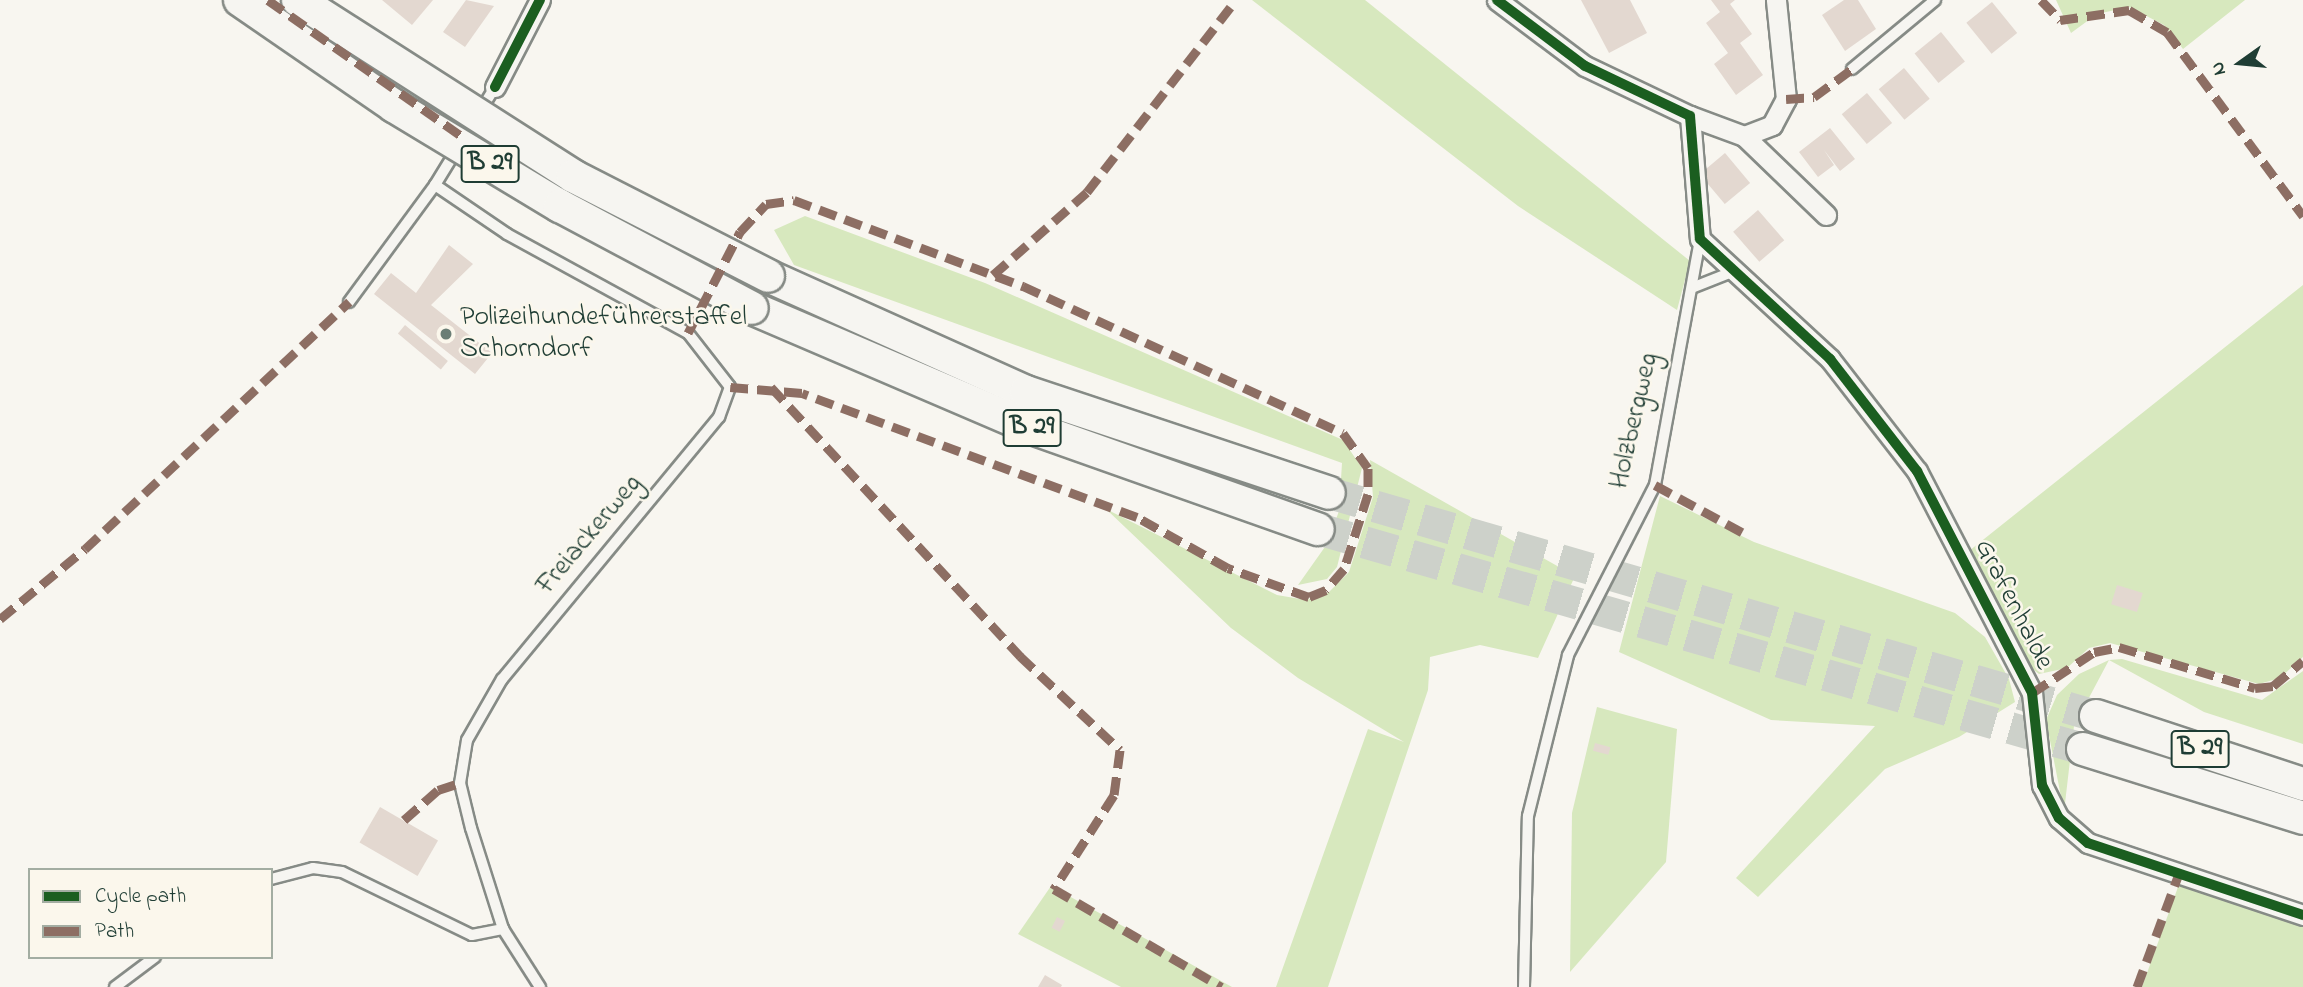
<!DOCTYPE html>
<meta charset="utf-8">
<style>
body{margin:0}
#map{position:relative;width:2303px;height:987px;overflow:hidden;background:#f8f6f0;font-family:"Indie Flower",sans-serif}
div>[style]{position:absolute}
[style*='--x']{left:calc(var(--x)*1px);top:calc(var(--y)*1px);width:calc(var(--w)*1px);rotate:calc(var(--a)*1deg)}
.green>*{inset:0;background:#d7e8be}
.building>*{inset:0;background:#e3d8d0;transform-origin:0 0}
.trunk-tunnel>*{height:32px;margin-top:-16px;transform-origin:0;background:repeating-linear-gradient(90deg,#cdd1ca 0 32px,transparent 0 48px)}
.roads{filter:drop-shadow(2px 0 #868b86) drop-shadow(-2px 0 #868b86) drop-shadow(0 2px #868b86) drop-shadow(0 -2px #868b86)}
.service>*{height:10px;margin:-5px;padding:0 5px;transform-origin:5px;border-radius:5px;background:#f6f5f1}
.minor>*{height:19px;margin:-9.5px;padding:0 9.5px;transform-origin:9.5px;border-radius:9.5px;background:#f6f5f1}
.trunk>*{height:32px;margin:-16px;padding:0 16px;transform-origin:16px;border-radius:16px;background:#f6f5f1}
.bridges{filter:drop-shadow(2px 0 #868b86) drop-shadow(-2px 0 #868b86) drop-shadow(0 2px #868b86) drop-shadow(0 -2px #868b86)}
.trunk-bridge>*{height:32px;margin:-16px;padding:0 16px;transform-origin:16px;border-radius:16px;background:#f6f5f1}
.quiet>*{height:9px;margin-top:-4.5px;transform-origin:0;background:repeating-linear-gradient(90deg,#8d6e63 0 18px,transparent 0 27px)}
.cycleway>*{height:10px;margin:-5px;padding:0 5px;transform-origin:5px;border-radius:5px;background:#1b5e20}
.dots>*{width:19px;height:19px;translate:-50% -50%;box-sizing:border-box;border:4px solid #fbf7ec;border-radius:50%}
span{translate:-50% -50%;white-space:nowrap;text-align:center;line-height:1.15;-webkit-text-stroke:5px #fbf7ec;paint-order:stroke}
.shield-label span{padding:2px 5px;background:#fbf7ec;border:2px solid;border-radius:5px;-webkit-text-stroke-width:0}
.shield-label{font-size:26px;color:#1f3d34;font-weight:700}
.poi-label{font-size:28px;color:#1f3d34}
.left{translate:0 -50%;text-align:left}
.street-label{font-size:28px;color:#1f3d34}
.legend{position:absolute;left:28px;top:868px;width:245px;height:91px;box-sizing:border-box;background:#fbf7ec;border:2px solid #a3ada2;margin:0;padding:9px 12px;list-style:none;font-size:21px;color:#1f3d34}
.legend li{display:flex;align-items:center;gap:14px;height:35px}
.legend b{width:35px;border:2px solid #a3ada2}
.north{position:absolute;left:2205px;top:28px;width:70px;height:70px;-webkit-text-stroke:5px #fbf7ec;paint-order:stroke;rotate:255deg;font-size:19px;font-weight:700;line-height:28px;text-align:center;color:#1f3d34}
.north::after{content:'';display:block;margin:auto;width:24px;height:32px;background:#1f3d34;clip-path:polygon(50% 0,100% 100%,50% 72%,0 100%)}
</style>
<div id="map">
<div class="green">
<div style="clip-path:polygon(1252px 0,1365px 0,1690px 261px,1677px 310px,1518px 206px)"></div>
<div style="clip-path:polygon(2056px 0,2245px 0,2183px 49px,2164px 25px,2129px 7px,2097px 14px,2071px 33px)"></div>
<div style="clip-path:polygon(805px 216px,985px 283px,1343px 440px,1362px 468px,1337px 567px,1327px 579px,1298px 585px,1327px 544px,1339px 511px,1342px 463px,794px 265px,774px 230px)"></div>
<div style="clip-path:polygon(2303px 285px,2303px 657px,2280px 678px,2259px 684px,2110px 643px,2089px 648px,2067px 668px,2039px 674px,2029px 666px,1969px 551px)"></div>
<div style="clip-path:polygon(1370px 460px,1575px 576px,1538px 658px,1480px 645px,1430px 657px,1428px 690px,1328px 987px,1276px 987px,1368px 729px,1404px 742px,1298px 678px,1231px 628px,1106px 509px,1277px 595px,1306px 600px,1329px 592px,1349px 572px,1373px 497px)"></div>
<div style="clip-path:polygon(1660px 496px,1754px 542px,1955px 613px,1985px 637px,2009px 679px,2015px 702px,1959px 737px,1885px 769px,1758px 897px,1736px 878px,1875px 726px,1771px 720px,1619px 652px)"></div>
<div style="clip-path:polygon(2122px 659px,2262px 700px,2303px 671px,2303px 744px,2204px 712px,2109px 660px,2074px 726px,2064px 812px,2046px 720px,2057px 695px,2079px 674px,2109px 660px)"></div>
<div style="clip-path:polygon(1597px 707px,1677px 729px,1666px 862px,1570px 972px,1572px 813px)"></div>
<div style="clip-path:polygon(2190px 883px,2303px 922px,2303px 987px,2142px 987px,2178px 887px)"></div>
<div style="clip-path:polygon(1051px 886px,1232px 987px,1121px 987px,1018px 934px)"></div>
</div>
<div class="building">
<div style="clip-path:polygon(382px 0,433px 0,412px 25px)"></div>
<div style="clip-path:polygon(466px 0,494px 6px,465px 47px,443px 32px)"></div>
<div style="clip-path:polygon(1581px 0,1630px 0,1647px 33px,1609px 53px)"></div>
<div style="clip-path:polygon(1711px 0,1735px 0,1730px 4px,1752px 34px,1740px 43px,1763px 75px,1736px 95px,1714px 64px,1728px 53px,1706px 23px,1720px 12px)"></div>
<div style="clip-path:polygon(1844px 0,1858px 0,1876px 29px,1845px 51px,1822px 15px)"></div>
<div style="left:1992px;top:2px;width:40px;height:33px;rotate:51deg"></div>
<div style="left:1941px;top:32px;width:38px;height:34px;rotate:51deg"></div>
<div style="left:1904px;top:68px;width:40px;height:33px;rotate:50deg"></div>
<div style="left:1867px;top:93px;width:39px;height:33px;rotate:50deg"></div>
<div style="clip-path:polygon(1830px 128px,1855px 159px,1840px 171px,1824px 150px,1834px 165px,1818px 177px,1799px 152px)"></div>
<div style="left:1725px;top:153px;width:39px;height:33px;rotate:50deg"></div>
<div style="left:1758px;top:210px;width:40px;height:33px;rotate:49deg"></div>
<div style="clip-path:polygon(449px 245px,473px 264px,431px 305px,492px 353px,475px 374px,374px 294px,391px 273px,416px 293px)"></div>
<div style="left:405px;top:325px;width:56px;height:11px;rotate:40deg"></div>
<div style="left:2117px;top:585px;width:27px;height:20px;rotate:17deg"></div>
<div style="left:1595px;top:743px;width:16px;height:8px;rotate:15deg"></div>
<div style="left:380px;top:807px;width:67px;height:41px;rotate:30deg"></div>
<div style="left:1057px;top:917px;width:9px;height:12px;rotate:27deg"></div>
<div style="clip-path:polygon(1045px 975px,1062px 985px,1061px 987px,1038px 987px)"></div>
</div>
<div class="trunk-tunnel">
<div style="--x:1329;--y:493;--w:799;--a:16.21"></div>
<div style="--x:1318;--y:529;--w:796;--a:16.04"></div>
</div>
<div class="roads">
<div class="service">
<div style="--x:1852;--y:69;--w:108;--a:-39.7"></div>
<div style="--x:495;--y:87;--w:115;--a:121.5"></div>
<div style="--x:435;--y:185;--w:87;--a:34.2"></div>
<div style="--x:507;--y:234;--w:206;--a:28.7"></div>
<div style="--x:688;--y:333;--w:68;--a:52.1"></div>
<div style="--x:730;--y:387;--w:32;--a:110"></div>
<div style="--x:719;--y:417;--w:340;--a:129.6"></div>
<div style="--x:502;--y:679;--w:70;--a:119.8"></div>
<div style="--x:467;--y:740;--w:44;--a:99.2"></div>
<div style="--x:460;--y:783;--w:46;--a:76.3"></div>
<div style="--x:471;--y:828;--w:106;--a:72.4"></div>
<div style="--x:503;--y:929;--w:69;--a:57.5"></div>
<div style="--x:1694;--y:287;--w:41;--a:-21.5"></div>
<div style="--x:349;--y:302;--w:145;--a:-53.7"></div>
<div style="--x:271;--y:879;--w:43;--a:-14.7"></div>
<div style="--x:313;--y:868;--w:29;--a:8"></div>
<div style="--x:342;--y:872;--w:144;--a:25.9"></div>
<div style="--x:472;--y:935;--w:32;--a:-11"></div>
<div style="--x:115;--y:987;--w:50;--a:-36.9"></div>
<div style="--x:1524;--y:987;--w:171;--a:-88.7"></div>
<div style="--x:1528;--y:816;--w:166;--a:-76"></div>
<div style="--x:1568;--y:655;--w:191;--a:-62.9"></div>
<div style="--x:1655;--y:485;--w:250;--a:-79.6"></div>
</div>
<div class="minor">
<div style="--x:1497;--y:0;--w:110;--a:36.9"></div>
<div style="--x:1585;--y:66;--w:116;--a:25.5"></div>
<div style="--x:1690;--y:116;--w:123;--a:85.4"></div>
<div style="--x:1700;--y:239;--w:177;--a:42.7"></div>
<div style="--x:1830;--y:359;--w:142;--a:52.2"></div>
<div style="--x:1917;--y:471;--w:250;--a:62.6"></div>
<div style="--x:2032;--y:693;--w:93;--a:83.8"></div>
<div style="--x:2042;--y:785;--w:37;--a:63"></div>
<div style="--x:2059;--y:818;--w:38;--a:41"></div>
<div style="--x:2088;--y:843;--w:227;--a:18.5"></div>
<div style="--x:495;--y:87;--w:98;--a:-62.7"></div>
<div style="--x:1690;--y:116;--w:58;--a:20.3"></div>
<div style="--x:1744;--y:136;--w:30;--a:-21"></div>
<div style="--x:1772;--y:125;--w:30;--a:-62"></div>
<div style="--x:1786;--y:99;--w:100;--a:-95.8"></div>
<div style="--x:1744;--y:136;--w:114;--a:43.9"></div>
</div>
<div class="trunk">
<div style="--x:768;--y:276;--w:283;--a:24.2"></div>
<div style="--x:1026;--y:392;--w:319;--a:18.4"></div>
<div style="--x:752;--y:308;--w:305;--a:23.2"></div>
<div style="--x:1032;--y:428;--w:303;--a:19.5"></div>
<div style="--x:2096;--y:716;--w:218;--a:18.2"></div>
<div style="--x:2083;--y:749;--w:231;--a:17.4"></div>
</div>
</div>
<div class="bridges">
<div class="trunk-bridge">
<div style="--x:240;--y:0;--w:187;--a:34.5"></div>
<div style="--x:394;--y:106;--w:194;--a:31.1"></div>
<div style="--x:560;--y:206;--w:217;--a:28"></div>
<div style="--x:298;--y:0;--w:326;--a:32.6"></div>
<div style="--x:573;--y:176;--w:219;--a:27.1"></div>
</div>
</div>
<div class="quiet">
<div style="--x:268;--y:0;--w:238;--a:35.1"></div>
<div style="--x:2041;--y:0;--w:28;--a:46"></div>
<div style="--x:2060;--y:20;--w:70;--a:-8.2"></div>
<div style="--x:2129;--y:10;--w:44;--a:30.1"></div>
<div style="--x:2167;--y:32;--w:229;--a:53.5"></div>
<div style="--x:1786;--y:99;--w:28;--a:-4"></div>
<div style="--x:1814;--y:97;--w:47;--a:-36.4"></div>
<div style="--x:993;--y:275;--w:125;--a:-41.4"></div>
<div style="--x:1087;--y:192;--w:243;--a:-52.2"></div>
<div style="--x:688;--y:333;--w:114;--a:-62.8"></div>
<div style="--x:740;--y:232;--w:38;--a:-47"></div>
<div style="--x:766;--y:204;--w:28;--a:-8"></div>
<div style="--x:794;--y:200;--w:245;--a:20.6"></div>
<div style="--x:1023;--y:286;--w:352;--a:24.7"></div>
<div style="--x:1343;--y:433;--w:43;--a:54.5"></div>
<div style="--x:1368;--y:468;--w:26;--a:90"></div>
<div style="--x:1368;--y:494;--w:79;--a:107.7"></div>
<div style="--x:1344;--y:569;--w:28;--a:131"></div>
<div style="--x:1326;--y:590;--w:18;--a:158"></div>
<div style="--x:1309;--y:597;--w:86;--a:-160.3"></div>
<div style="--x:1228;--y:568;--w:104;--a:-150.7"></div>
<div style="--x:1137;--y:517;--w:357;--a:-159.7"></div>
<div style="--x:802;--y:393;--w:72;--a:-175.2"></div>
<div style="--x:771;--y:387;--w:367;--a:47.2"></div>
<div style="--x:1020;--y:656;--w:137;--a:43.2"></div>
<div style="--x:1120;--y:750;--w:45;--a:97.6"></div>
<div style="--x:1114;--y:795;--w:112;--a:122.6"></div>
<div style="--x:1054;--y:889;--w:194;--a:30.3"></div>
<div style="--x:1655;--y:485;--w:107;--a:28.5"></div>
<div style="--x:0;--y:619;--w:110;--a:-39.5"></div>
<div style="--x:85;--y:549;--w:362;--a:-43.1"></div>
<div style="--x:2032;--y:693;--w:74;--a:-33.5"></div>
<div style="--x:2094;--y:652;--w:25;--a:-11"></div>
<div style="--x:2119;--y:647;--w:142;--a:16.8"></div>
<div style="--x:2255;--y:688;--w:18;--a:-6"></div>
<div style="--x:2273;--y:686;--w:39;--a:-40"></div>
<div style="--x:404;--y:820;--w:45;--a:-41.4"></div>
<div style="--x:438;--y:790;--w:23;--a:-18"></div>
<div style="--x:2137;--y:987;--w:124;--a:-69.7"></div>
</div>
<div class="cycleway">
<div style="--x:1497;--y:0;--w:110;--a:36.9"></div>
<div style="--x:1585;--y:66;--w:116;--a:25.5"></div>
<div style="--x:1690;--y:116;--w:123;--a:85.4"></div>
<div style="--x:1700;--y:239;--w:177;--a:42.7"></div>
<div style="--x:1830;--y:359;--w:142;--a:52.2"></div>
<div style="--x:1917;--y:471;--w:250;--a:62.6"></div>
<div style="--x:2032;--y:693;--w:93;--a:83.8"></div>
<div style="--x:2042;--y:785;--w:37;--a:63"></div>
<div style="--x:2059;--y:818;--w:38;--a:41"></div>
<div style="--x:2088;--y:843;--w:227;--a:18.5"></div>
<div style="--x:495;--y:87;--w:98;--a:-62.7"></div>
</div>
<div class="dots">
<div style="left:446px;top:334px;background:#6b7e76"></div>
</div>
<div class="shield-label">
<span style="left:490px;top:164px">B 29</span>
<span style="left:1032px;top:428px">B 29</span>
<span style="left:2200px;top:749px">B 29</span>
</div>
<div class="poi-label">
<span class="left" style="left:460px;top:334px">Polizeihundeführerstaffel<br>Schorndorf</span>
</div>
<div class="street-label">
<span style="left:1635px;top:421px;rotate:-77deg">Holzbergweg</span>
<span style="left:590px;top:535px;rotate:-50deg">Freiackerweg</span>
<span style="left:2013px;top:605px;rotate:63deg">Grafenhalde</span>
</div>
<ul class="legend">
<li><b style="height:9px;background:#1b5e20"></b>Cycle path</li>
<li><b style="height:9px;background:#8d6e63"></b>Path</li>
</ul>
<div class="north">N</div>
</div>
